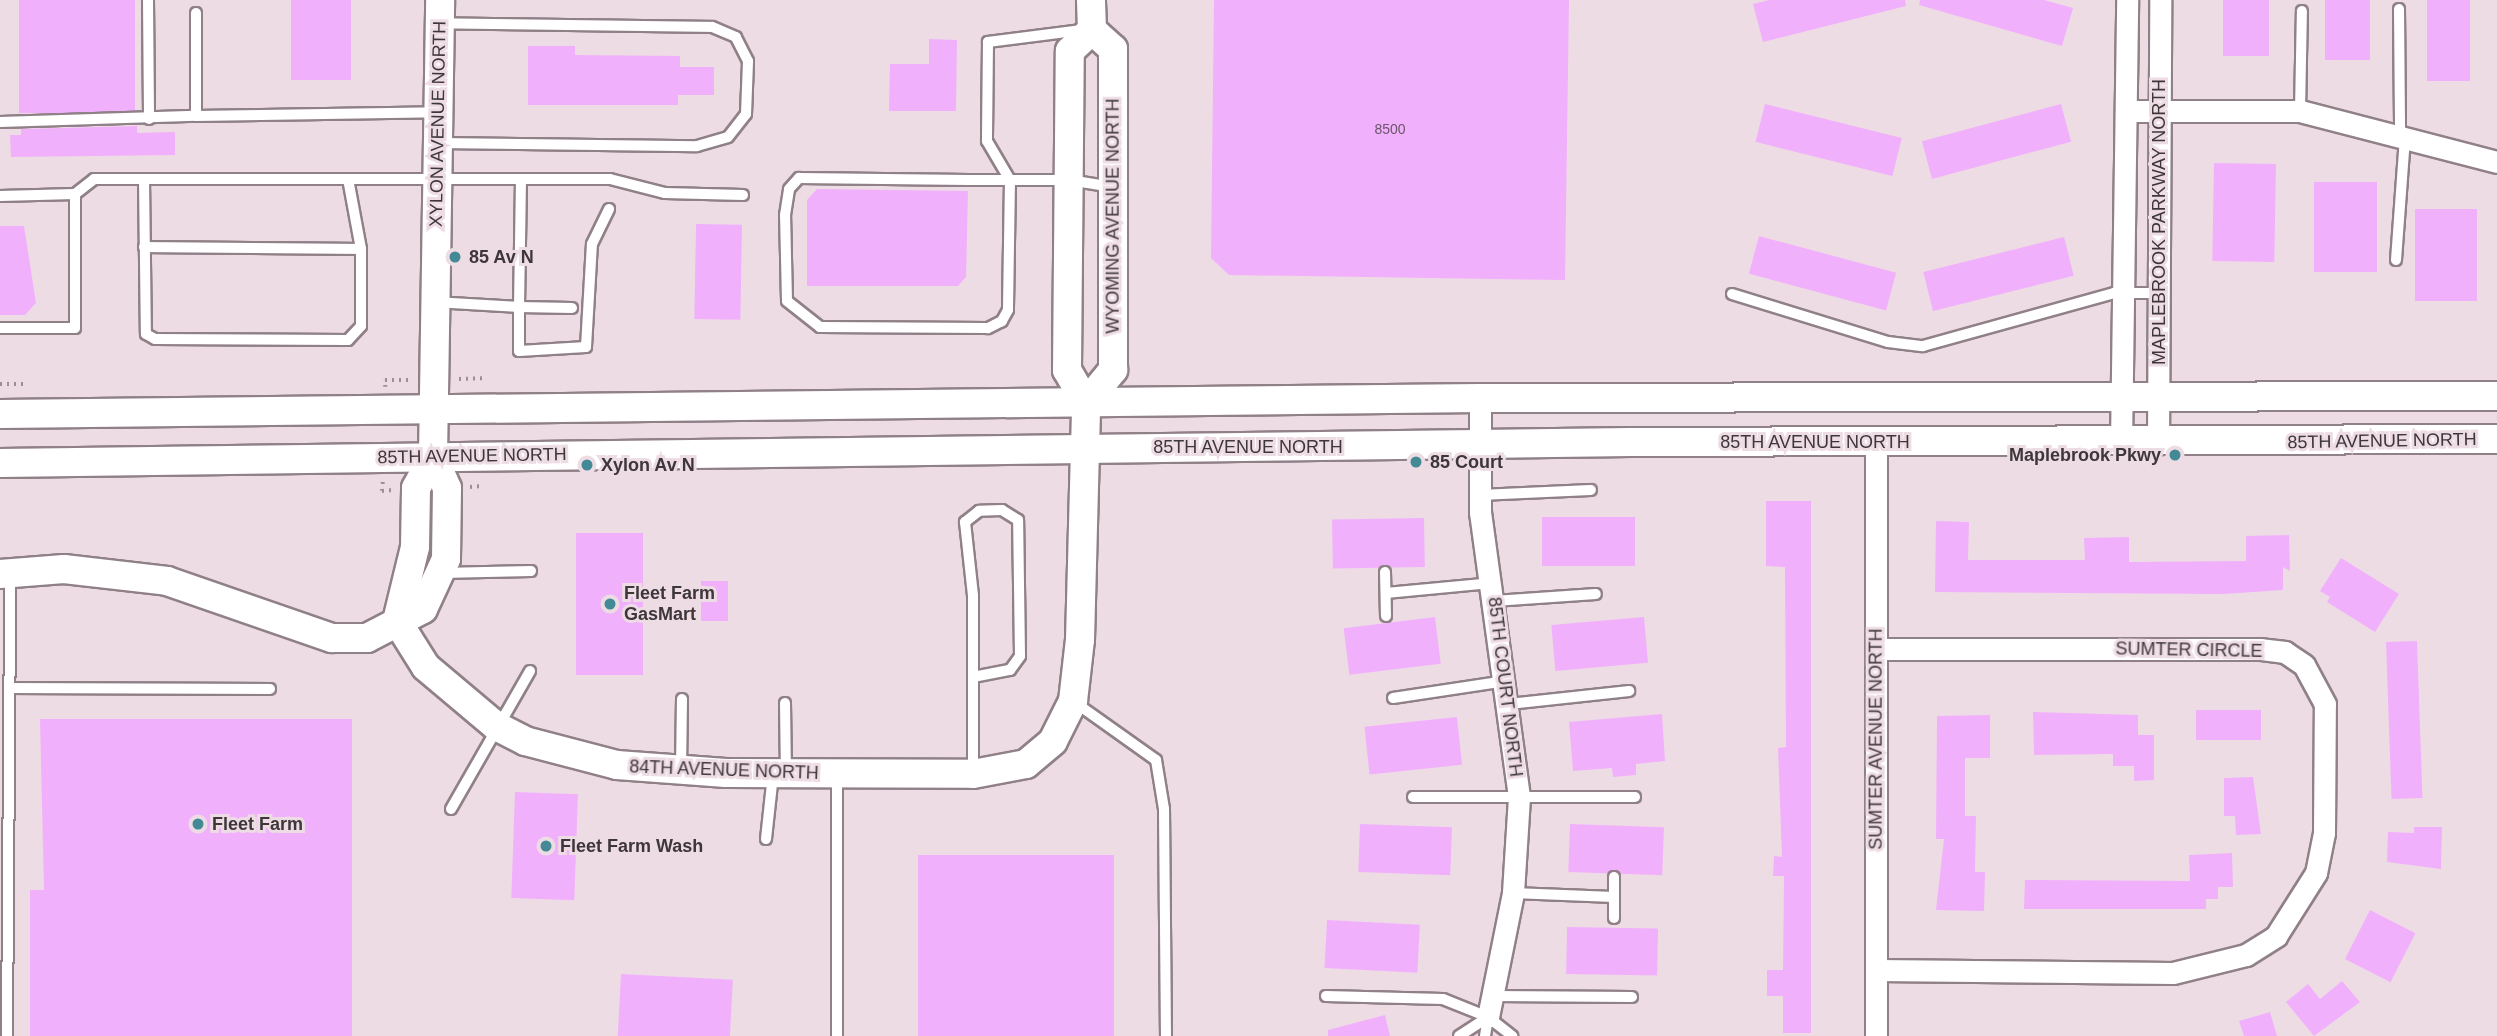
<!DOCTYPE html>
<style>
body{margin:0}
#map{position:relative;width:2497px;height:1036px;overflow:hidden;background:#eedce4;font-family:Arial,sans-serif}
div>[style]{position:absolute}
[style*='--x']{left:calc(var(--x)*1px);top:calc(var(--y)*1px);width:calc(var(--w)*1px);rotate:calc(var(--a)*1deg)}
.building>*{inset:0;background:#f1b0fc;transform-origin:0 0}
.path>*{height:3.5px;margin-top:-1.75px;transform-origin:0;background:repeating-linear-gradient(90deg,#9b8e94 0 2px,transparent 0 7px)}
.roads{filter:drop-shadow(2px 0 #908088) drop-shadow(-2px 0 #908088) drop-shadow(0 2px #908088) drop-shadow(0 -2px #908088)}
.lane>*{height:10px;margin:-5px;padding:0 5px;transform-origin:5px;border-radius:5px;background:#fff}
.street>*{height:21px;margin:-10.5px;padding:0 10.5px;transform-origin:10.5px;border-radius:10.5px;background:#fff}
.secondary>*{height:28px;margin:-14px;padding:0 14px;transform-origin:14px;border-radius:14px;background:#fff}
.dots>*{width:19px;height:19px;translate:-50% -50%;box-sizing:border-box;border:4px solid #eedce4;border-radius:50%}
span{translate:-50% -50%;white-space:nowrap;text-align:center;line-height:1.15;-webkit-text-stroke:6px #eedce4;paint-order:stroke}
.number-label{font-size:14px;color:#6b556a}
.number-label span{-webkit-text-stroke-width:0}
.street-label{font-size:18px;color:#3e373a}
.poi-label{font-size:18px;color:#3e373a;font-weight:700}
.left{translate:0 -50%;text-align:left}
.right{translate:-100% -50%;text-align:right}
</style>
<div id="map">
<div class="building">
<div style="left:19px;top:0;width:116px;height:113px"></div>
<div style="left:291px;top:0;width:60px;height:80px"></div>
<div style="clip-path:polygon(1214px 0,1569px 0,1565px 280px,1229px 275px,1211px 258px)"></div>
<div style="clip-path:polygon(1769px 0,1905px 0,1906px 6px,1763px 42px,1753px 4px)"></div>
<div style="clip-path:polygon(1920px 0,2044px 0,2073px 8px,2062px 46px,1919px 5px)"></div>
<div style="left:2223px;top:0;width:46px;height:56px"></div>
<div style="left:2325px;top:0;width:45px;height:60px"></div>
<div style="left:2427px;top:0;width:43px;height:81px"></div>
<div style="clip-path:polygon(929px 39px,957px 40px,956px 111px,889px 111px,890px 64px,929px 64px)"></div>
<div style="clip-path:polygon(528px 46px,575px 46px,575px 55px,680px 56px,680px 67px,714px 67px,714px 95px,678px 95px,678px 105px,528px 105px)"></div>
<div style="left:1765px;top:104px;width:141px;height:39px;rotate:14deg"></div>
<div style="left:2061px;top:104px;width:39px;height:144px;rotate:75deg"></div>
<div style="clip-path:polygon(137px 126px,137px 133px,175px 132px,175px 155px,11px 157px,10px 135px,21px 135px,21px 129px)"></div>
<div style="left:2214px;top:163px;width:62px;height:98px;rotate:1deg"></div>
<div style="left:2314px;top:182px;width:63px;height:90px"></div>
<div style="clip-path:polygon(817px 189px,968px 191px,966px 277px,958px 286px,807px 286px,807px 200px)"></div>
<div style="left:2415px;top:209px;width:62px;height:92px"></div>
<div style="left:696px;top:224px;width:46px;height:95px;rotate:1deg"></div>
<div style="clip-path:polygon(0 226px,24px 226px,36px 303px,25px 315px,0 315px)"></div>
<div style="left:1759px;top:236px;width:142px;height:39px;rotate:15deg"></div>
<div style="left:2064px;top:237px;width:40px;height:145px;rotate:76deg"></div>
<div style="clip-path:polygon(1766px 501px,1811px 501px,1811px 1033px,1783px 1033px,1783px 996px,1767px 996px,1767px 970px,1783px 970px,1784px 876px,1773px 876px,1774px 856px,1782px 857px,1778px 748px,1786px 747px,1785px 567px,1766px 566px)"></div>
<div style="left:1635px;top:517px;width:49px;height:93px;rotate:90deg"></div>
<div style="left:1424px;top:518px;width:49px;height:92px;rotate:89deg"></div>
<div style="clip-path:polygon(1936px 521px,1969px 522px,1968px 560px,2085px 560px,2084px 538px,2129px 537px,2129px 562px,2246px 561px,2246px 536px,2289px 535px,2290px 571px,2283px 567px,2283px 590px,2223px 594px,1935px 592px)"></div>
<div style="left:576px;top:533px;width:67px;height:142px"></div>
<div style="clip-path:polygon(2341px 558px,2399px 594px,2375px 632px,2327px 602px,2330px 597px,2320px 591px)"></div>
<div style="left:701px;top:581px;width:27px;height:40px"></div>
<div style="left:1435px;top:617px;width:47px;height:92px;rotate:83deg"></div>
<div style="left:1644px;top:617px;width:46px;height:93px;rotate:85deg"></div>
<div style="left:2417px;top:641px;width:157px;height:31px;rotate:88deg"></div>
<div style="left:2196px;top:710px;width:65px;height:30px"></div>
<div style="clip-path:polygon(2033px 712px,2138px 715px,2138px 735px,2154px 735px,2154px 780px,2134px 781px,2134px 766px,2113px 766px,2113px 754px,2034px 755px)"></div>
<div style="clip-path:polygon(1662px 714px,1665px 761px,1636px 764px,1636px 775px,1613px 777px,1612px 768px,1573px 771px,1569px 722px)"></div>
<div style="clip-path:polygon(1990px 715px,1990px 758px,1965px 758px,1965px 816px,1976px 816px,1975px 872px,1985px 872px,1984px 911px,1936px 910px,1944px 839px,1936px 839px,1937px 716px)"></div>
<div style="left:1457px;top:717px;width:48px;height:93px;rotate:84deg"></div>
<div style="clip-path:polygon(40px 719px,352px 719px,352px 1036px,30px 1036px,30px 890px,44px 890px)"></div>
<div style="clip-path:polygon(2253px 777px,2261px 834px,2236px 835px,2235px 816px,2224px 816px,2224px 778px)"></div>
<div style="left:515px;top:792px;width:63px;height:106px;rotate:2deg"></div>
<div style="left:1360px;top:824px;width:92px;height:48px;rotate:2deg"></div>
<div style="left:1570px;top:824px;width:94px;height:48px;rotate:2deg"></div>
<div style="clip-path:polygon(2414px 827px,2442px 827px,2441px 869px,2387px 862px,2388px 832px,2414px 833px)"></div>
<div style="clip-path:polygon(2232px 853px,2233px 887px,2218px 887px,2218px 899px,2206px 899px,2206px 909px,2024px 909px,2025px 880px,2190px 881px,2189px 855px)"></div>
<div style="left:918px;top:855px;width:196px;height:181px"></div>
<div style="left:2370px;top:910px;width:51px;height:55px;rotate:27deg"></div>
<div style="left:1327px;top:920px;width:93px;height:48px;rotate:3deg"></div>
<div style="left:1567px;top:927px;width:91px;height:47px;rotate:1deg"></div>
<div style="left:621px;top:974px;width:112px;height:62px;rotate:3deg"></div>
<div style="clip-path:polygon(2342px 981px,2360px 1002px,2314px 1036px,2286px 1002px,2308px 984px,2320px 999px)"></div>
<div style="clip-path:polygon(2270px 1012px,2277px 1036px,2244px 1036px,2239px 1021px)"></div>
<div style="clip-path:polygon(1385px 1015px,1390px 1036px,1328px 1036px,1328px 1030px)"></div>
</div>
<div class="path">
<div style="--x:459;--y:379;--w:23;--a:-2"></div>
<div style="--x:0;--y:384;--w:26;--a:0"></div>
<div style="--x:385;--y:387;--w:7;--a:-90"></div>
<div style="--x:385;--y:380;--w:25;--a:0"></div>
<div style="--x:383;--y:482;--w:9;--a:96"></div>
<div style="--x:382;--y:491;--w:11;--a:-5"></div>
<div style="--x:470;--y:487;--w:12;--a:-5"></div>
</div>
<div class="roads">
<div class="lane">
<div style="--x:148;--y:0;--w:119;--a:89.5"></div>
<div style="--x:2399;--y:9;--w:124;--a:89.5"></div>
<div style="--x:196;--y:13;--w:103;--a:90"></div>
<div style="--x:196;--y:116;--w:242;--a:-0.9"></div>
<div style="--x:1082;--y:30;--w:95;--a:172.7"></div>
<div style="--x:988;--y:42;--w:99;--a:90.6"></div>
<div style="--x:987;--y:141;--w:45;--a:59.5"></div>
<div style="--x:1010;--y:180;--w:130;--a:90.9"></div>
<div style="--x:1008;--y:310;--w:13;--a:119"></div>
<div style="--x:1002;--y:321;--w:16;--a:153"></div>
<div style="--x:988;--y:328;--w:168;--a:-179.7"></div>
<div style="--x:820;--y:327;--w:42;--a:-141.8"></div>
<div style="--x:787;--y:301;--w:86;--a:-91.3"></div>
<div style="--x:785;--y:215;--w:26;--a:-81"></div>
<div style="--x:789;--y:189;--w:15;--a:-48"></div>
<div style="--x:799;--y:178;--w:170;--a:0.7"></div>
<div style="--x:969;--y:180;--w:100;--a:0"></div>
<div style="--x:1069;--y:180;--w:44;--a:9.2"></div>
<div style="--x:2300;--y:111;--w:100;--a:-88.9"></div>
<div style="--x:0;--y:122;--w:196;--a:-1.8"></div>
<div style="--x:440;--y:143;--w:257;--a:0.7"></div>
<div style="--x:697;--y:146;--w:32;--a:-16"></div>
<div style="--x:728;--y:137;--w:29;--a:-52"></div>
<div style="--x:746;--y:114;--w:53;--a:-87.8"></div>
<div style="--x:748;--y:61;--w:27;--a:-117"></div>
<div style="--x:736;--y:37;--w:26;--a:-157"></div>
<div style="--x:712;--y:27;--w:270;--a:-179.2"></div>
<div style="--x:144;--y:179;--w:155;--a:89.3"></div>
<div style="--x:146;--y:334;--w:10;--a:29"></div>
<div style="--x:155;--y:339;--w:193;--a:0.3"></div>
<div style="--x:348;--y:340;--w:19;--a:-47"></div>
<div style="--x:361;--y:326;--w:77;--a:-90"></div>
<div style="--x:361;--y:249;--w:71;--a:-100.5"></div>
<div style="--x:0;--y:196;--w:75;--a:-1.5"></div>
<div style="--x:75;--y:194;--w:24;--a:-38"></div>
<div style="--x:94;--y:179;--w:516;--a:0"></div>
<div style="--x:610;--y:179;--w:57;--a:14.3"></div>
<div style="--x:665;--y:193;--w:78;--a:1.5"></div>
<div style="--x:144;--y:247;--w:217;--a:0.5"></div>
<div style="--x:2396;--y:260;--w:123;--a:-85.8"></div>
<div style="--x:1732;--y:294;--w:163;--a:17.1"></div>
<div style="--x:1888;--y:342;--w:35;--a:7"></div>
<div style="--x:1923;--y:346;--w:198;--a:-15.5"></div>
<div style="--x:2114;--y:293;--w:43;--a:0"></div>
<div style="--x:435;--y:302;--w:84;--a:3.4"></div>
<div style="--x:519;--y:307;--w:128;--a:-89.1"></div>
<div style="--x:572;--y:308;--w:53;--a:-178.9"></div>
<div style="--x:519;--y:307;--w:44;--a:90"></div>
<div style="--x:519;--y:351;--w:67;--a:-3.4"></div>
<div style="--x:586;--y:347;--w:103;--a:-86.7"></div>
<div style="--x:592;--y:244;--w:39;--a:-64"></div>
<div style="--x:0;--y:328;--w:75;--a:0"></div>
<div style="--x:75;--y:328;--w:134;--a:-90"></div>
<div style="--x:1479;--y:495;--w:112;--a:-2.6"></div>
<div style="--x:1385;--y:572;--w:44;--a:88.7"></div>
<div style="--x:441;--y:573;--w:90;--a:-1.3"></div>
<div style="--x:1386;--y:593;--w:105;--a:-5.4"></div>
<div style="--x:1494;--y:601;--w:102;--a:-3.9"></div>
<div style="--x:973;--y:677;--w:38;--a:-11"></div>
<div style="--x:1010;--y:670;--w:17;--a:-54"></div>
<div style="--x:1020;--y:656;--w:136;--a:-90.8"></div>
<div style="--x:1018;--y:520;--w:19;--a:-148"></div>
<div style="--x:1002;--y:510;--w:23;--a:178"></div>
<div style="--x:979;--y:511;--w:18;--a:142"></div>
<div style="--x:965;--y:522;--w:74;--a:83.8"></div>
<div style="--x:973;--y:596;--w:176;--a:90"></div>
<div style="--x:11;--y:688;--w:259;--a:0.2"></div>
<div style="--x:1393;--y:698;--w:114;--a:-8.6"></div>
<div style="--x:1073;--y:701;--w:102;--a:35.4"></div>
<div style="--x:1156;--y:760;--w:50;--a:80.7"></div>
<div style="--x:1164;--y:809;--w:227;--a:89.5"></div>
<div style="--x:785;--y:703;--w:68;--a:89.2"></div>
<div style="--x:1509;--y:704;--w:121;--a:-6.2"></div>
<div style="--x:681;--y:770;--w:71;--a:-89.2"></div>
<div style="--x:837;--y:774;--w:262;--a:90"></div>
<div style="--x:1413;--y:797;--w:222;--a:0"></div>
<div style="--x:451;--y:809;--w:159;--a:-60.2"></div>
<div style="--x:766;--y:839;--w:64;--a:-83.8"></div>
<div style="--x:1614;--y:877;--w:41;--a:90"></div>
<div style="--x:1513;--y:893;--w:101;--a:2.3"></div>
<div style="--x:1326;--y:996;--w:117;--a:1.5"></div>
<div style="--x:1443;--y:999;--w:48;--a:21.8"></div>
<div style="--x:1488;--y:1017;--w:31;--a:38"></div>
<div style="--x:1493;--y:996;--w:139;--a:0.4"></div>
<div style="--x:7;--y:1036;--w:463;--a:-89.6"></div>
<div style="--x:1459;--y:1036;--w:35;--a:-33"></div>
<div style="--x:1485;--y:1036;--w:19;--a:-81"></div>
</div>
<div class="street">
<div style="--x:2127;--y:111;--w:173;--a:0"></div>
<div style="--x:2300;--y:111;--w:203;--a:14.5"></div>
<div style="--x:1480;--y:398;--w:114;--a:90"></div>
<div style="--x:1480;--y:512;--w:288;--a:82.2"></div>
<div style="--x:1519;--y:797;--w:96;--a:93.6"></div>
<div style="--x:1513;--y:893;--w:126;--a:101.4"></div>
<div style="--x:2121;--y:444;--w:444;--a:-89.2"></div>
<div style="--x:2158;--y:444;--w:444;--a:-89.7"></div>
<div style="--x:1876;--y:970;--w:297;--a:0.6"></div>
<div style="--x:2173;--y:973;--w:75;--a:-13.9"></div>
<div style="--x:2246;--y:955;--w:36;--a:-32"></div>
<div style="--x:2276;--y:936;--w:75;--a:-57.6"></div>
<div style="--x:2316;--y:873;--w:41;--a:-78.7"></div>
<div style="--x:2324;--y:833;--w:129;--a:-89.6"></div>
<div style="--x:2325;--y:704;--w:44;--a:-118.3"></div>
<div style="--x:2304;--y:665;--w:23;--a:-146"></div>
<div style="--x:2285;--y:652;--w:24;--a:-173"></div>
<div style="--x:2261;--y:649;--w:385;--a:180"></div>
<div style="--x:1876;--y:1036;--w:595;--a:-90"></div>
</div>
<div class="secondary">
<div style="--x:1086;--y:403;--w:43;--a:-50.7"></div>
<div style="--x:1113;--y:370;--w:321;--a:-90"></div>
<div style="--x:1113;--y:49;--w:28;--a:-138"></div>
<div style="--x:1092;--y:30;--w:30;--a:-92"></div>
<div style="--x:0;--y:414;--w:1480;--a:-0.62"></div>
<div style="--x:1480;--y:398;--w:1017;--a:-0.11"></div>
<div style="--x:0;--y:463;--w:1631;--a:-0.74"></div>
<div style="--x:1631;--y:442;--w:866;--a:-0.2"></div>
<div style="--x:0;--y:574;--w:64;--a:-4.5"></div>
<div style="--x:64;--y:569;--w:104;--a:6.6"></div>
<div style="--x:167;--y:581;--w:175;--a:19.1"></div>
<div style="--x:332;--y:638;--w:35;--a:0"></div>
<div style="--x:367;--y:638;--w:63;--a:-27.4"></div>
<div style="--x:423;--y:609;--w:55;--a:-65.3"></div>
<div style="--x:446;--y:559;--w:71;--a:-89.2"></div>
<div style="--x:447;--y:488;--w:34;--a:-114"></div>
<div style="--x:433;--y:457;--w:457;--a:-89.1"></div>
<div style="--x:397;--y:621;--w:54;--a:57.8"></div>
<div style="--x:426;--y:667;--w:92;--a:40.1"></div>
<div style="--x:496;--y:726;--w:33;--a:27"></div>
<div style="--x:525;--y:741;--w:95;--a:14.6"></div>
<div style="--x:617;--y:765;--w:109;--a:4.2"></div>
<div style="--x:726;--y:773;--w:247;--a:0.2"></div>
<div style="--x:973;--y:774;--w:54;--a:-10.7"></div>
<div style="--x:1026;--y:764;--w:35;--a:-40"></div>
<div style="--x:1053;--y:741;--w:45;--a:-63.4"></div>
<div style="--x:1073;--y:701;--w:61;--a:-83.5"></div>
<div style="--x:1080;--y:640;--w:237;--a:-88.5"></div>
<div style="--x:1086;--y:403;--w:38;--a:-120"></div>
<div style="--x:1067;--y:370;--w:319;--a:-89.5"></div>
<div style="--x:1070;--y:51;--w:30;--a:-44"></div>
<div style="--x:397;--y:621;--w:76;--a:-76.3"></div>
<div style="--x:415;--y:547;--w:59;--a:-89"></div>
<div style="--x:416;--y:488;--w:35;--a:-61"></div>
</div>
</div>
<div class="dots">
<div style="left:455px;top:257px;background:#448996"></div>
<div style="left:2175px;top:455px;background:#448996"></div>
<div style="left:1416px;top:462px;background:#448996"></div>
<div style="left:587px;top:465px;background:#448996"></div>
<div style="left:610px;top:604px;background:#448996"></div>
<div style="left:198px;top:824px;background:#448996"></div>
<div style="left:546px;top:846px;background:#448996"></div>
</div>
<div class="number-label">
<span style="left:1390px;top:129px">8500</span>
</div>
<div class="street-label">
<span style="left:438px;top:124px;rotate:-89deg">XYLON AVENUE NORTH</span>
<span style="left:1113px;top:216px;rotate:-90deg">WYOMING AVENUE NORTH</span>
<span style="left:2159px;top:222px;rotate:-90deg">MAPLEBROOK PARKWAY NORTH</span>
<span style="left:2382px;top:441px;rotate:-1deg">85TH AVENUE NORTH</span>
<span style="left:1815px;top:442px">85TH AVENUE NORTH</span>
<span style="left:1248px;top:447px">85TH AVENUE NORTH</span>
<span style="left:472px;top:456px;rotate:-1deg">85TH AVENUE NORTH</span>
<span style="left:2189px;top:650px;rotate:1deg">SUMTER CIRCLE</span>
<span style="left:1505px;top:687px;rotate:83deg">85TH COURT NORTH</span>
<span style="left:1876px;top:739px;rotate:-90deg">SUMTER AVENUE NORTH</span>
<span style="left:724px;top:770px;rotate:2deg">84TH AVENUE NORTH</span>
</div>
<div class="poi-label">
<span class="left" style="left:469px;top:257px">85 Av N</span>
<span class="right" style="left:2161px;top:455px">Maplebrook Pkwy</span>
<span class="left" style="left:1430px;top:462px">85 Court</span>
<span class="left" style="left:601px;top:465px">Xylon Av N</span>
<span class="left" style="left:624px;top:604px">Fleet Farm<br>GasMart</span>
<span class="left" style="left:212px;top:824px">Fleet Farm</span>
<span class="left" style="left:560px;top:846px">Fleet Farm Wash</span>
</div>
</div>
